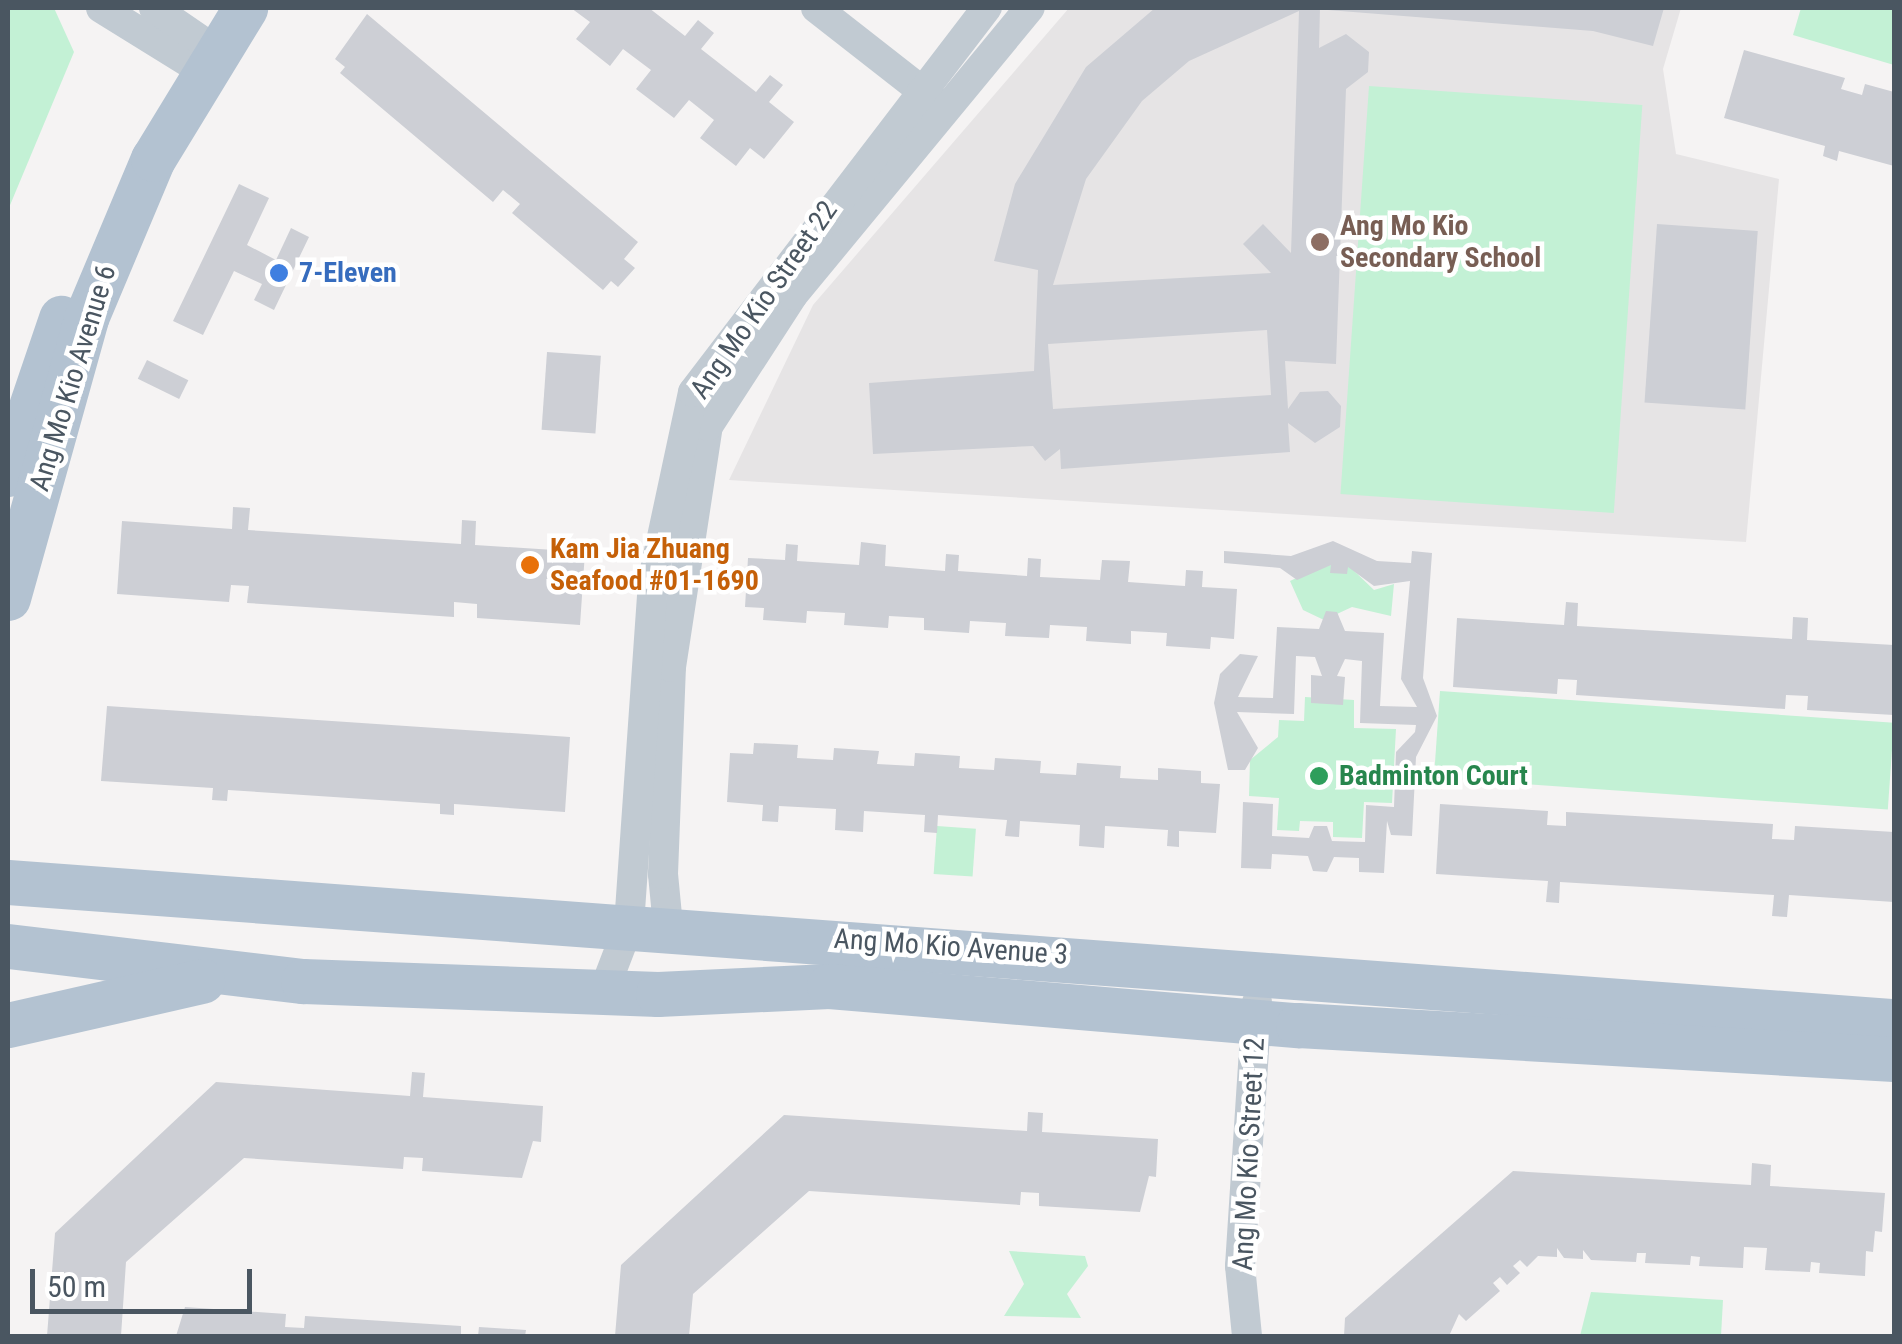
<!DOCTYPE html>
<style>
body{margin:0}
#map{position:relative;width:1902px;height:1344px;overflow:hidden;background:#f5f3f3;font-family:"Roboto Condensed",sans-serif}
div>[style]{position:absolute}
[style*='--x']{left:calc(var(--x)*1px);top:calc(var(--y)*1px);width:calc(var(--w)*1px);rotate:calc(var(--a)*1deg)}
.education>*{inset:0;background:#e6e4e5}
.green>*{inset:0;background:#c3f1d5;transform-origin:0 0}
.building>*{inset:0;background:#cdcfd5;transform-origin:0 0}
.minor>*{height:30px;margin:-15px;padding:0 15px;transform-origin:15px;border-radius:15px;background:#c1cad2}
.primary>*{height:45px;margin:-22.5px;padding:0 22.5px;transform-origin:22.5px;border-radius:22.5px;background:#b3c2d1}
.dots>*{width:28px;height:28px;translate:-50% -50%;box-sizing:border-box;border:5px solid #fff;border-radius:50%}
span{translate:-50% -50%;white-space:nowrap;text-align:center;line-height:1.15;-webkit-text-stroke:9px #fff;paint-order:stroke}
.education-label{font-size:28px;color:#785e54;font-weight:700}
.left{translate:0 -50%;text-align:left}
.shop-label{font-size:28px;color:#366cbe;font-weight:700}
.street-label{font-size:28px;color:#4a5661}
.food-label{font-size:28px;color:#c56008;font-weight:700}
.leisure-label{font-size:28px;color:#27864d;font-weight:700}
.frame{position:absolute;inset:0;border:10px solid #4a5661;pointer-events:none}
.scale{position:absolute;left:30px;top:1269px;width:222px;height:45px;box-sizing:border-box;border:5px solid #4a5661;border-top:0;padding-left:12px;font-size:30px;line-height:35px;white-space:nowrap;color:#4a5661;-webkit-text-stroke:8px #fff;paint-order:stroke}
</style>
<div id="map">
<div class="education">
<div style="clip-path:polygon(1069px 8px,1681px 8px,1663px 69px,1676px 154px,1779px 179px,1746px 542px,729px 480px,813px 305px)"></div>
</div>
<div class="green">
<div style="clip-path:polygon(8px 8px,54px 8px,74px 52px,8px 210px)"></div>
<div style="clip-path:polygon(1801px 8px,1894px 8px,1894px 65px,1793px 35px)"></div>
<div style="left:1369px;top:86px;width:274px;height:409px;rotate:4deg"></div>
<div style="clip-path:polygon(1326px 564px,1348px 565px,1374px 590px,1394px 584px,1391px 616px,1352px 607px,1324px 620px,1303px 610px,1290px 581px)"></div>
<div style="left:1440px;top:691px;width:455px;height:87px;rotate:4deg"></div>
<div style="clip-path:polygon(1305px 697px,1354px 700px,1354px 728px,1396px 729px,1392px 803px,1364px 802px,1362px 838px,1333px 837px,1333px 822px,1300px 821px,1299px 831px,1277px 830px,1279px 798px,1249px 796px,1250px 760px,1278px 737px,1279px 720px,1304px 721px)"></div>
<div style="left:937px;top:826px;width:39px;height:48px;rotate:4deg"></div>
<div style="clip-path:polygon(1009px 1251px,1085px 1256px,1088px 1266px,1067px 1294px,1081px 1318px,1004px 1316px,1024px 1284px)"></div>
<div style="clip-path:polygon(1591px 1292px,1723px 1300px,1721px 1336px,1580px 1336px)"></div>
</div>
<div class="building">
<div style="clip-path:polygon(571px 8px,649px 8px,685px 36px,698px 20px,714px 33px,701px 49px,756px 92px,770px 75px,783px 85px,769px 102px,794px 122px,764px 159px,750px 148px,736px 166px,700px 138px,714px 120px,689px 100px,674px 118px,636px 89px,651px 70px,623px 49px,610px 66px,576px 39px,590px 22px)"></div>
<div style="clip-path:polygon(evenodd,1155px 8px,1320px 8px,1319px 48px,1346px 34px,1369px 52px,1368px 72px,1346px 89px,1336px 364px,1285px 361px,1288px 409px,1300px 392px,1328px 391px,1341px 406px,1340px 427px,1315px 443px,1288px 423px,1290px 452px,1061px 469px,1060px 449px,1045px 461px,1033px 446px,873px 454px,869px 383px,1034px 371px,1038px 270px,994px 261px,1015px 184px,1086px 67px,1155px 8px,1299px 11px,1291px 253px,1263px 224px,1243px 244px,1271px 273px,1053px 285px,1086px 179px,1142px 101px,1189px 61px,1299px 11px,1155px 8px,1267px 330px,1271px 395px,1053px 409px,1048px 344px,1267px 330px)"></div>
<div style="clip-path:polygon(1576px 8px,1664px 8px,1653px 46px,1593px 31px,1328px 10px)"></div>
<div style="clip-path:polygon(367px 14px,638px 242px,624px 259px,635px 268px,618px 287px,611px 281px,603px 290px,512px 213px,520px 204px,503px 190px,493px 202px,340px 73px,345px 67px,335px 59px)"></div>
<div style="clip-path:polygon(1744px 50px,1845px 78px,1841px 89px,1862px 95px,1865px 84px,1894px 92px,1894px 166px,1839px 151px,1837px 161px,1823px 156px,1825px 146px,1724px 118px)"></div>
<div style="clip-path:polygon(239px 184px,269px 198px,247px 245px,276px 260px,291px 228px,309px 237px,274px 310px,254px 300px,262px 284px,234px 271px,203px 335px,173px 321px)"></div>
<div style="left:1657px;top:224px;width:101px;height:179px;rotate:4deg"></div>
<div style="left:547px;top:352px;width:54px;height:78px;rotate:4deg"></div>
<div style="left:147px;top:360px;width:46px;height:21px;rotate:26deg"></div>
<div style="clip-path:polygon(233px 507px,250px 508px,248px 530px,461px 544px,462px 520px,476px 521px,475px 545px,585px 552px,580px 625px,477px 618px,477px 604px,454px 602px,454px 617px,247px 603px,249px 586px,231px 585px,229px 602px,117px 594px,122px 521px,232px 529px)"></div>
<div style="clip-path:polygon(1333px 541px,1377px 561px,1411px 563px,1412px 551px,1432px 553px,1423px 678px,1437px 716px,1416px 757px,1412px 836px,1391px 835px,1387px 821px,1384px 873px,1359px 872px,1359px 858px,1334px 857px,1327px 872px,1313px 871px,1308px 856px,1272px 854px,1271px 869px,1241px 868px,1243px 802px,1273px 804px,1272px 836px,1309px 838px,1314px 826px,1327px 826px,1332px 841px,1365px 842px,1366px 805px,1394px 807px,1396px 752px,1415px 732px,1416px 725px,1360px 723px,1362px 661px,1345px 659px,1337px 676px,1345px 677px,1343px 705px,1311px 703px,1311px 675px,1322px 676px,1315px 657px,1296px 656px,1294px 714px,1237px 712px,1258px 748px,1245px 770px,1228px 770px,1214px 703px,1220px 674px,1240px 654px,1258px 656px,1238px 697px,1273px 698px,1277px 627px,1319px 629px,1326px 611px,1337px 612px,1345px 631px,1384px 633px,1380px 706px,1417px 707px,1401px 679px,1410px 581px,1374px 586px,1348px 567px,1347px 574px,1330px 573px,1331px 565px,1297px 580px,1280px 568px,1224px 563px,1224px 551px,1291px 556px)"></div>
<div style="clip-path:polygon(861px 542px,886px 545px,885px 566px,945px 571px,946px 554px,959px 555px,958px 571px,1027px 576px,1028px 558px,1041px 559px,1040px 577px,1100px 580px,1102px 560px,1130px 561px,1128px 582px,1185px 586px,1186px 570px,1203px 571px,1202px 587px,1237px 589px,1234px 639px,1211px 637px,1210px 649px,1166px 646px,1167px 633px,1131px 631px,1131px 644px,1086px 641px,1087px 627px,1050px 625px,1049px 638px,1005px 636px,1006px 623px,970px 621px,969px 633px,924px 630px,924px 618px,889px 616px,888px 628px,844px 625px,845px 613px,807px 611px,806px 623px,763px 620px,764px 608px,745px 607px,748px 558px,785px 560px,786px 544px,798px 545px,797px 561px,859px 565px)"></div>
<div style="clip-path:polygon(1566px 602px,1578px 603px,1577px 626px,1792px 639px,1793px 617px,1808px 618px,1807px 640px,1894px 645px,1894px 715px,1807px 710px,1808px 696px,1786px 695px,1785px 709px,1576px 695px,1577px 680px,1558px 679px,1557px 694px,1453px 687px,1457px 618px,1564px 625px)"></div>
<div style="clip-path:polygon(107px 706px,570px 737px,565px 812px,454px 804px,454px 815px,440px 814px,440px 804px,228px 790px,227px 801px,212px 800px,213px 788px,101px 781px)"></div>
<div style="clip-path:polygon(754px 743px,798px 745px,797px 758px,833px 760px,834px 748px,879px 751px,877px 764px,914px 766px,915px 753px,960px 756px,959px 768px,994px 770px,995px 758px,1041px 761px,1040px 773px,1076px 775px,1077px 763px,1121px 766px,1120px 778px,1158px 780px,1158px 768px,1201px 771px,1201px 783px,1220px 784px,1216px 833px,1179px 831px,1179px 847px,1167px 846px,1168px 830px,1105px 826px,1104px 848px,1079px 846px,1080px 825px,1020px 821px,1019px 837px,1005px 836px,1007px 820px,938px 815px,937px 833px,924px 832px,925px 815px,864px 811px,863px 832px,835px 830px,836px 809px,779px 806px,778px 822px,762px 821px,763px 805px,727px 802px,730px 753px,753px 754px)"></div>
<div style="clip-path:polygon(1440px 804px,1548px 811px,1547px 825px,1566px 826px,1566px 812px,1773px 824px,1772px 839px,1794px 840px,1795px 826px,1894px 832px,1894px 902px,1789px 895px,1787px 917px,1772px 916px,1774px 895px,1560px 882px,1559px 903px,1546px 902px,1548px 881px,1436px 874px)"></div>
<div style="clip-path:polygon(412px 1072px,425px 1073px,423px 1097px,543px 1106px,541px 1142px,533px 1141px,522px 1178px,422px 1171px,423px 1158px,404px 1157px,403px 1169px,244px 1158px,126px 1262px,121px 1336px,47px 1336px,55px 1233px,216px 1082px,410px 1096px)"></div>
<div style="clip-path:polygon(1028px 1112px,1043px 1113px,1042px 1132px,1158px 1139px,1156px 1177px,1149px 1176px,1140px 1212px,1039px 1206px,1039px 1193px,1021px 1192px,1020px 1205px,809px 1191px,693px 1294px,689px 1336px,615px 1336px,621px 1265px,784px 1115px,1027px 1131px)"></div>
<div style="clip-path:polygon(1752px 1163px,1771px 1165px,1770px 1186px,1885px 1193px,1882px 1232px,1875px 1231px,1873px 1252px,1866px 1251px,1865px 1276px,1819px 1273px,1820px 1263px,1811px 1262px,1810px 1272px,1765px 1270px,1767px 1248px,1744px 1247px,1743px 1268px,1699px 1266px,1700px 1257px,1691px 1256px,1690px 1265px,1645px 1263px,1646px 1253px,1637px 1253px,1636px 1262px,1591px 1260px,1583px 1250px,1583px 1259px,1564px 1258px,1557px 1248px,1557px 1257px,1538px 1256px,1527px 1267px,1520px 1260px,1513px 1266px,1520px 1273px,1507px 1285px,1500px 1277px,1493px 1283px,1500px 1291px,1466px 1321px,1459px 1314px,1449px 1336px,1344px 1336px,1345px 1318px,1513px 1171px,1751px 1185px)"></div>
<div style="clip-path:polygon(185px 1307px,286px 1314px,285px 1327px,304px 1328px,305px 1316px,461px 1326px,461px 1336px,176px 1336px)"></div>
<div style="clip-path:polygon(479px 1327px,526px 1330px,525px 1336px,478px 1336px)"></div>
</div>
<div class="minor">
<div style="--x:101;--y:8;--w:123;--a:31.8"></div>
<div style="--x:154;--y:8;--w:78;--a:34.5"></div>
<div style="--x:816;--y:8;--w:151;--a:38"></div>
<div style="--x:668;--y:926;--w:52;--a:-95.5"></div>
<div style="--x:663;--y:874;--w:207;--a:-87.8"></div>
<div style="--x:671;--y:667;--w:244;--a:-81.3"></div>
<div style="--x:708;--y:426;--w:156;--a:-57"></div>
<div style="--x:793;--y:295;--w:372;--a:-50.5"></div>
<div style="--x:603;--y:993;--w:73;--a:-69.1"></div>
<div style="--x:629;--y:925;--w:347;--a:-86"></div>
<div style="--x:653;--y:579;--w:191;--a:-77.9"></div>
<div style="--x:693;--y:392;--w:484;--a:-52.6"></div>
<div style="--x:1247;--y:1336;--w:70;--a:-95.7"></div>
<div style="--x:1240;--y:1266;--w:264;--a:-86.3"></div>
</div>
<div class="primary">
<div style="--x:8;--y:474;--w:165;--a:-71.2"></div>
<div style="--x:8;--y:598;--w:291;--a:-74.4"></div>
<div style="--x:86;--y:318;--w:173;--a:-67.2"></div>
<div style="--x:153;--y:159;--w:177;--a:-58.6"></div>
<div style="--x:8;--y:882;--w:1891;--a:4.22"></div>
<div style="--x:8;--y:946;--w:297;--a:6.8"></div>
<div style="--x:303;--y:981;--w:355;--a:2.1"></div>
<div style="--x:658;--y:994;--w:171;--a:-2.7"></div>
<div style="--x:829;--y:986;--w:471;--a:4.8"></div>
<div style="--x:1298;--y:1025;--w:597;--a:3.27"></div>
<div style="--x:8;--y:1025;--w:199;--a:-12.8"></div>
</div>
<div class="dots">
<div style="left:1320px;top:242px;background:#8d6e63"></div>
<div style="left:279px;top:273px;background:#3f7fe0"></div>
<div style="left:530px;top:565px;background:#e8710a"></div>
<div style="left:1319px;top:776px;background:#2e9e5b"></div>
</div>
<div class="education-label">
<span class="left" style="left:1340px;top:242px">Ang Mo Kio<br>Secondary School</span>
</div>
<div class="shop-label">
<span class="left" style="left:299px;top:273px">7-Eleven</span>
</div>
<div class="street-label">
<span style="left:764px;top:300px;rotate:-55deg">Ang Mo Kio Street 22</span>
<span style="left:73px;top:378px;rotate:-73deg">Ang Mo Kio Avenue 6</span>
<span style="left:951px;top:947px;rotate:4deg">Ang Mo Kio Avenue 3</span>
<span style="left:1249px;top:1154px;rotate:-87deg">Ang Mo Kio Street 12</span>
</div>
<div class="food-label">
<span class="left" style="left:550px;top:565px">Kam Jia Zhuang<br>Seafood #01-1690</span>
</div>
<div class="leisure-label">
<span class="left" style="left:1339px;top:776px">Badminton Court</span>
</div>
<div class="frame"></div>
<div class="scale">50 m</div>
</div>
